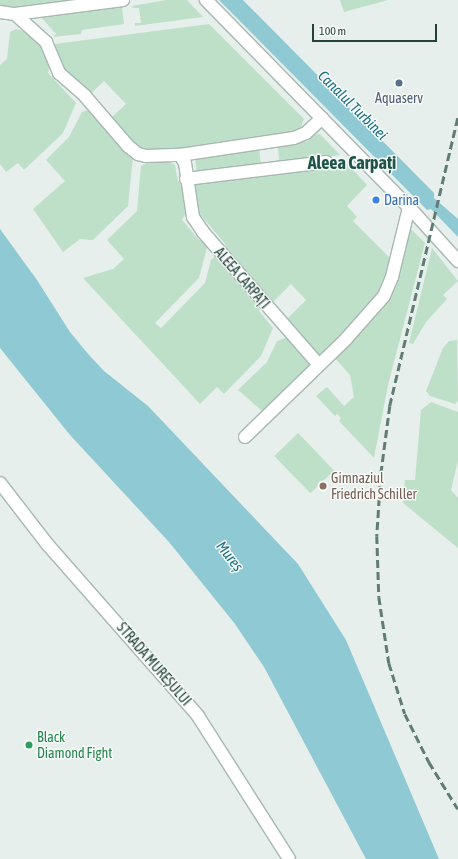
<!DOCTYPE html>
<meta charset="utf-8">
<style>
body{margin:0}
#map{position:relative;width:458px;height:859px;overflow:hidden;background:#e6efeb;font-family:"Asap Condensed",sans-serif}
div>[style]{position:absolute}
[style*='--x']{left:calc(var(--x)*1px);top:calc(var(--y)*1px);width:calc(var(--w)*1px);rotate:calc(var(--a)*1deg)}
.green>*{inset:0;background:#bfe0c8;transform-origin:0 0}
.water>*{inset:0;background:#8ec9d4}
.roads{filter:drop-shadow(1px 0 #a8b8b2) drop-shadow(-1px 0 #a8b8b2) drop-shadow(0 1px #a8b8b2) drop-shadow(0 -1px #a8b8b2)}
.minor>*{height:12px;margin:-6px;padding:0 6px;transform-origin:6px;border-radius:6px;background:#fff}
.rail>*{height:2.5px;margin-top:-1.25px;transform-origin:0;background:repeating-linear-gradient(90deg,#5f7d75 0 8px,transparent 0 12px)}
.dots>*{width:11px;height:11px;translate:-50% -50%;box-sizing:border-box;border:2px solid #f7fbf9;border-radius:50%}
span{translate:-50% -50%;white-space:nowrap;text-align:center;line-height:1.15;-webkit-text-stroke:3px #f7fbf9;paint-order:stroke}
.service-label{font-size:14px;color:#4e5e75}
.shop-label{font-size:14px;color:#366cbe}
.left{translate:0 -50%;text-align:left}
.street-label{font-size:14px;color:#24423a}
.education-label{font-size:14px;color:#785e54}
.leisure-label{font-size:14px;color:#27864d}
.water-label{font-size:15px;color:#1c6f80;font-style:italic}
.district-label{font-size:18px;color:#1f5548;font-weight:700}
.scale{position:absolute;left:312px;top:24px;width:125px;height:18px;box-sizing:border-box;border:2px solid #24423a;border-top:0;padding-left:5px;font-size:12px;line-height:14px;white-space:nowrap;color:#24423a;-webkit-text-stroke:3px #f7fbf9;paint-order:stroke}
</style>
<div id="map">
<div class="green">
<div style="clip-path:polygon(0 0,91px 0,9px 10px,0 8px)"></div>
<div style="clip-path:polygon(166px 0,187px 0,203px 17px,135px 26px,135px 23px,141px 23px,139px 8px,133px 8px,132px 6px)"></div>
<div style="clip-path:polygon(340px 0,388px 0,344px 12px)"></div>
<div style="clip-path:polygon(122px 7px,124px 24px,82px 30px,81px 34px,53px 37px,56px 34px,40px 16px,77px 9px,80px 12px)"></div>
<div style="clip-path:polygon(209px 24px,304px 119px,300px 130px,289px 135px,188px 149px,138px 150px,110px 119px,126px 104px,104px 81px,89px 95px,60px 66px,57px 59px,55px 44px)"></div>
<div style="clip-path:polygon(16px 29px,31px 33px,47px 50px,50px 64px,48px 73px,76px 103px,63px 133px,24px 170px,18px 163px,6px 172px,0 164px,0 65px,7px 59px,10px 32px)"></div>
<div style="clip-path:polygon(87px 110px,92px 112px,133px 157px,128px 206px,93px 240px,80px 239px,63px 252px,33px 209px,65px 181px,46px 160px,69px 137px,82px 112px)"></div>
<div style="clip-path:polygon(320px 134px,340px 155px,273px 164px,272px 161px,279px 160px,278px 148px,270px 146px,308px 141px,313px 135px)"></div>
<div style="clip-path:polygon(259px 148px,261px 165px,197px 172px,195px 158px)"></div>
<div style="clip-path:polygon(167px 160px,175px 165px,178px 181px,183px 188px,187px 211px,182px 220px,199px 240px,203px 238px,208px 244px,199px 278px,155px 323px,161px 328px,205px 283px,211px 260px,215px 256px,220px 257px,261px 305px,259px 311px,273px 328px,261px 356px,224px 394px,217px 387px,200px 404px,83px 278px,113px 269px,124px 259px,107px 240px,137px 211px,141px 166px,150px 161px)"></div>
<div style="clip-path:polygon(347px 163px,367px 185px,347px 206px,357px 217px,353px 221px,391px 259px,380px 291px,369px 306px,324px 356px,320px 356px,286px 320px,306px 300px,291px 284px,271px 304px,223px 248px,226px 245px,200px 214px,193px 183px)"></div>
<div style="clip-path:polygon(411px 229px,425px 243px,388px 385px,374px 458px,339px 421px,341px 418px,337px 414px,335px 416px,316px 396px,327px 387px,344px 406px,354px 397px,350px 375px,334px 357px,377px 313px,388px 298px,409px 230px)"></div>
<div style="clip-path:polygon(432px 248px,458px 281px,443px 295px,447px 299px,426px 322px,413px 344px,409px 343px)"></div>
<div style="clip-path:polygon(288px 337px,311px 364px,310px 369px,263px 412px,238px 390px,267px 362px,277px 341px)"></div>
<div style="clip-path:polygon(457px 340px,458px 401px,455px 404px,430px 396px,426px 391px,443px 348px,449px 341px)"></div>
<div style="clip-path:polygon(431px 402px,458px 412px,458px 460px,451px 490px,458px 498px,458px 548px,403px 503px,405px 480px,415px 480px,421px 410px)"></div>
<div style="left:298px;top:433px;width:52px;height:33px;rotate:46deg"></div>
</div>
<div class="water">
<div style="clip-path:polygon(219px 0,243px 0,434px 193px,434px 198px,458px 219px,458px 237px,431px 209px,427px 210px)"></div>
<div style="clip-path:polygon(0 229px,37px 280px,70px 332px,89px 355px,104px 371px,148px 406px,298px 564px,346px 640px,439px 859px,366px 859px,264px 667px,235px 624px,169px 542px,70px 435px,0 348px)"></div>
</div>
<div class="roads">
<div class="minor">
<div style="--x:206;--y:0;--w:290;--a:45.6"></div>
<div style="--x:409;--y:207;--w:73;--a:47.8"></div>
<div style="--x:0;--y:12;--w:15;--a:8"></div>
<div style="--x:15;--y:14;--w:109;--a:-7.4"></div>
<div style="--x:15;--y:14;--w:42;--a:42.1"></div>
<div style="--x:46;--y:42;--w:34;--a:67"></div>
<div style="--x:59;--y:73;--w:35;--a:41"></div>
<div style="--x:85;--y:96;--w:66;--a:49.3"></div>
<div style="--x:128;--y:146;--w:13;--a:39"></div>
<div style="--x:138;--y:154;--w:8;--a:14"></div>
<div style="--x:146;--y:156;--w:34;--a:-2"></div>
<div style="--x:180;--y:155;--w:115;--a:-8.5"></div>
<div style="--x:294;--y:138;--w:13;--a:-23"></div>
<div style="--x:306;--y:133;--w:22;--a:-43"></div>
<div style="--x:180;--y:155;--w:9;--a:58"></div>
<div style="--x:185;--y:163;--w:55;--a:81.6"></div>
<div style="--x:193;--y:217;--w:18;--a:56"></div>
<div style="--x:203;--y:232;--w:176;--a:48.9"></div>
<div style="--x:186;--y:179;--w:141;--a:-6.9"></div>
<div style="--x:245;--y:437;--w:141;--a:-44.1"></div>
<div style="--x:346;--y:339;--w:57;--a:-48.5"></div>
<div style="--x:384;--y:296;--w:21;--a:-67"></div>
<div style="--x:392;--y:277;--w:72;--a:-76.3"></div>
<div style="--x:0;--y:483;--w:78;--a:52.3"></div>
<div style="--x:48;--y:545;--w:227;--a:48.7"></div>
<div style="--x:198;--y:716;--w:169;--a:57.5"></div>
</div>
</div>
<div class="rail">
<div style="--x:458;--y:118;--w:296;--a:103.3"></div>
<div style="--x:390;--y:406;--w:69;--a:97.5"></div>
<div style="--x:381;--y:474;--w:62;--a:93.7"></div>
<div style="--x:377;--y:536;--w:61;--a:88.1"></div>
<div style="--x:379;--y:597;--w:67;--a:81.4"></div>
<div style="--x:389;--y:663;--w:53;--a:72.6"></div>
<div style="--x:405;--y:714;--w:54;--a:63.4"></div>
<div style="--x:429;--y:762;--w:55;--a:58.3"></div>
</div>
<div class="dots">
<div style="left:399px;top:83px;background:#5c6f8a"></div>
<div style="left:376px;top:200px;background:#3f7fe0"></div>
<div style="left:323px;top:486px;background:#8d6e63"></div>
<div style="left:29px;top:745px;background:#2e9e5b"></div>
</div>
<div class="service-label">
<span style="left:399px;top:98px">Aquaserv</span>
</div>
<div class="shop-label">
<span class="left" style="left:384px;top:200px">Darina</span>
</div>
<div class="street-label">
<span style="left:242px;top:278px;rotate:49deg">ALEEA CARPAȚI</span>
<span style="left:154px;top:664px;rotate:49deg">STRADA MUREȘULUI</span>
</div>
<div class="education-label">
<span class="left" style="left:331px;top:486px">Gimnaziul<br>Friedrich Schiller</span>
</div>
<div class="leisure-label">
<span class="left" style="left:37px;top:745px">Black<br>Diamond Fight</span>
</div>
<div class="water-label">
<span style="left:353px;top:105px;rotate:45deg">Canalul Turbinei</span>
<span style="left:230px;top:556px;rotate:52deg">Mureș</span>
</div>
<div class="district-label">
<span style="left:352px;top:163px">Aleea Carpați</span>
</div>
<div class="scale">100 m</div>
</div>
